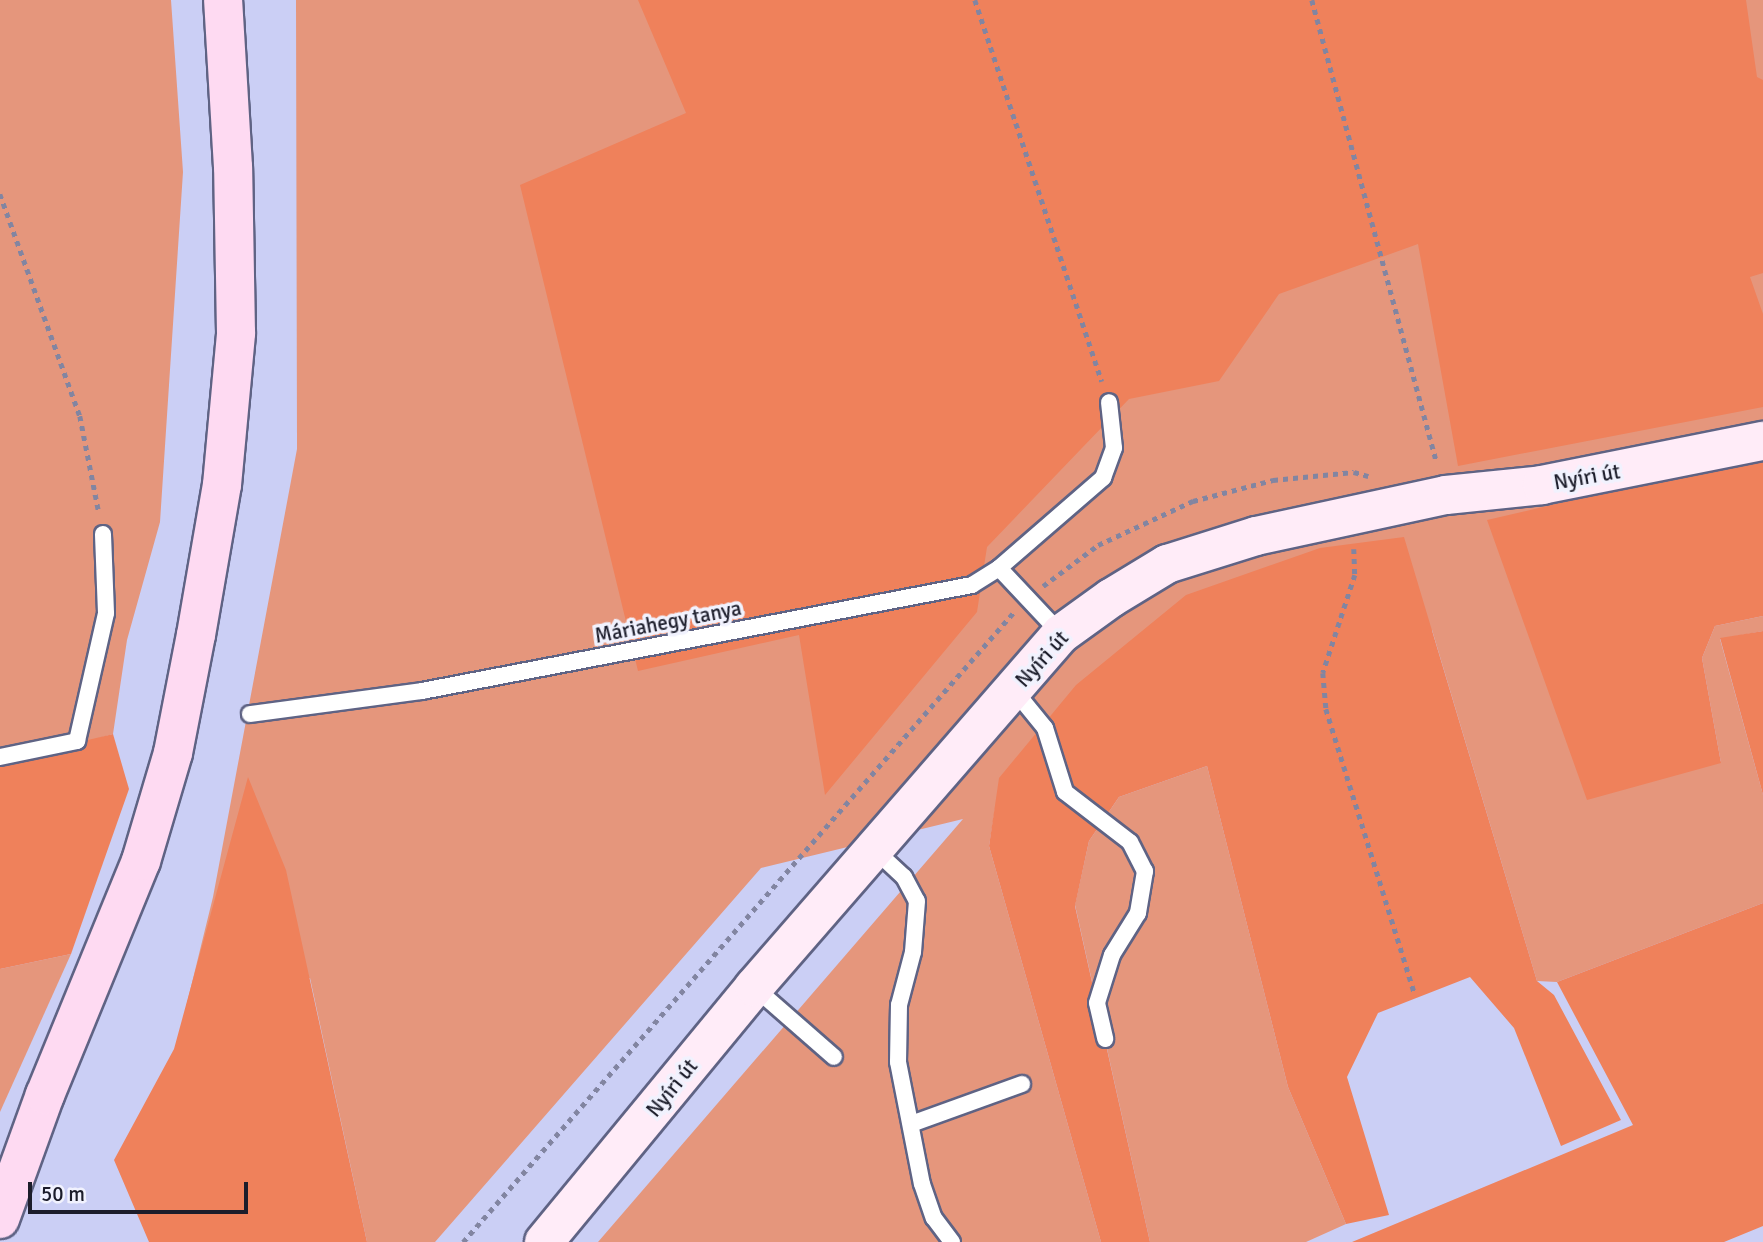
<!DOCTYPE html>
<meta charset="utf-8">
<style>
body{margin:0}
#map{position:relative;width:1763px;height:1242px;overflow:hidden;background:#cbcff5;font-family:Signika,sans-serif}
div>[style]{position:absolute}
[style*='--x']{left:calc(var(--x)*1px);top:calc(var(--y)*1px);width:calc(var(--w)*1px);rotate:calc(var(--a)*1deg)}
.green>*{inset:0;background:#e5967c}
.forest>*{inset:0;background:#ef815b}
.path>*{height:4.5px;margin-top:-2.25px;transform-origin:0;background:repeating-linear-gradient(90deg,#8285a1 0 5px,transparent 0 10px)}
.roads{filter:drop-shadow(2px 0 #5f6384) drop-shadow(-2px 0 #5f6384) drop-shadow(0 2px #5f6384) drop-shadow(0 -2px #5f6384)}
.lane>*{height:16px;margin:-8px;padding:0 8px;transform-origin:8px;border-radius:8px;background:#fff}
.secondary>*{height:38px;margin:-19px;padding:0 19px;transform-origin:19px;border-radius:19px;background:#ffecf8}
.primary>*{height:38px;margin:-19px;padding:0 19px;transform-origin:19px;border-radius:19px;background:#fedaf2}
span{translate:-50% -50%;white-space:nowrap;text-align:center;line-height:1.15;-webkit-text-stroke:7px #f1f2fe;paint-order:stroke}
.street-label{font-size:21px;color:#1c1d2b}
.scale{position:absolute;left:28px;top:1182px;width:220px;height:32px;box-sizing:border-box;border:4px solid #1c1d2b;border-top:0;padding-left:9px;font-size:21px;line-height:24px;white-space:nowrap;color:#1c1d2b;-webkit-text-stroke:5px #f1f2fe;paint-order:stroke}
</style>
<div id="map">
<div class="green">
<div style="clip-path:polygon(0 0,171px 0,183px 172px,160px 522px,127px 640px,113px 734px,99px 738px,0 810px)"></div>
<div style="clip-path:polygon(296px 0,1763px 0,1763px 514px,1628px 550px,1721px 763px,1702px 658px,1715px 626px,1763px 616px,1763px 631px,1720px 639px,1763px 795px,1763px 903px,1557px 982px,1537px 981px,1432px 630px,995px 809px,989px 846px,1101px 1242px,598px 1242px,963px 819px,761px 868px,435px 1242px,367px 1242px,310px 978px,186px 1007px,213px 897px,297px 449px)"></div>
<div style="clip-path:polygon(1207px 766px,1288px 1087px,1346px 1224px,1306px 1242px,1150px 1242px,1075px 905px,1089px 841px,1119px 797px)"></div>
<div style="clip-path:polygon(71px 954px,0 1112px,0 969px)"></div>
</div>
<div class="forest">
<div style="clip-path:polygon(638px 0,1746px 0,1757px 77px,1763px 80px,1763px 273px,1750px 277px,1763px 314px,1763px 407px,1458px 466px,1418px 244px,1279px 294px,1219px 381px,1129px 399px,987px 547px,977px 612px,825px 795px,799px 635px,638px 671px,520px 185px,686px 113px)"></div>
<div style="clip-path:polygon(1763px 456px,1763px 616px,1715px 626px,1702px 658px,1721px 763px,1587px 800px,1487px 520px)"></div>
<div style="clip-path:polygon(1404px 537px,1537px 981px,1554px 995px,1621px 1120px,1561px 1146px,1514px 1028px,1470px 977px,1378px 1013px,1347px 1077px,1389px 1215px,1346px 1224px,1288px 1087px,1207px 766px,1119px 797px,1089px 841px,1075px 906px,1150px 1242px,1101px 1242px,989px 846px,999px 778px,1076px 685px,1186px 595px,1320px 548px)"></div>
<div style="clip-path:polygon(1763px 631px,1763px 795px,1720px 638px)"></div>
<div style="clip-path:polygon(113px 734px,129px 789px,71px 954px,0 969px,0 761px)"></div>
<div style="clip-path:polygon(248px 777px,286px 870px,367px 1242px,149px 1242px,114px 1160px,174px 1049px)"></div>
<div style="clip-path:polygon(1763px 903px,1763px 1226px,1724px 1242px,1352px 1242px,1633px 1125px,1557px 982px)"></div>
</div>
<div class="path">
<div style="--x:975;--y:0;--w:402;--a:71.6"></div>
<div style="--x:1312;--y:0;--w:479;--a:74.9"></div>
<div style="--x:0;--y:194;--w:236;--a:70.2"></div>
<div style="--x:80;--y:416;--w:99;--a:78.9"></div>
<div style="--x:1354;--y:549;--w:26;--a:88"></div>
<div style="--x:1355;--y:575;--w:103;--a:108.1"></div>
<div style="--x:1323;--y:673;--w:36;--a:85"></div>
<div style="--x:1326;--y:709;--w:299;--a:72.7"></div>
<div style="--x:1043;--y:586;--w:69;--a:-36.7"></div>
<div style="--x:1098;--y:545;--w:105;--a:-24.9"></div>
<div style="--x:1193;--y:501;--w:83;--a:-14.7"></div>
<div style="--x:1273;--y:480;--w:81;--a:-5.6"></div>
<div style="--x:1354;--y:472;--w:15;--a:16"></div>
<div style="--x:463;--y:1242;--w:836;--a:-48.83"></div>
</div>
<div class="roads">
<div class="lane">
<div style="--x:999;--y:568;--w:138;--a:-40.9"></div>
<div style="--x:1103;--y:478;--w:32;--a:-70"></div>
<div style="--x:1114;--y:448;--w:46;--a:-96.2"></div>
<div style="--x:1014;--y:690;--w:49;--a:50.8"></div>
<div style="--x:1045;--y:728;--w:67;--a:72.6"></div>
<div style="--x:1065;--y:792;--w:82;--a:37.6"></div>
<div style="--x:1130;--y:842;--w:33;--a:63"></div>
<div style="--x:1145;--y:871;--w:43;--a:99.5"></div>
<div style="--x:1138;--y:913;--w:49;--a:121.8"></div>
<div style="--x:1112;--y:955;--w:50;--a:107.4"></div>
<div style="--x:1097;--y:1003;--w:37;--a:77"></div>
<div style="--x:250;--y:714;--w:174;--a:-7.6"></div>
<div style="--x:422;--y:691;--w:560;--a:-10.91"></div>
<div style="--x:972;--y:585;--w:32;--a:-32"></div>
<div style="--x:999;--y:568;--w:91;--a:46.8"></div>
<div style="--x:0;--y:757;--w:79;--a:-11.7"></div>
<div style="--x:77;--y:741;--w:131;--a:-77.2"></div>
<div style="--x:106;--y:613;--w:79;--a:-92.2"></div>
<div style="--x:876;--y:851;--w:38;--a:43"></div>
<div style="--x:904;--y:877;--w:27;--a:62"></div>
<div style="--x:917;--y:901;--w:51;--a:94.5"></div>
<div style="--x:913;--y:952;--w:55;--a:104.8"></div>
<div style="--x:899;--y:1005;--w:57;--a:91"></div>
<div style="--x:898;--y:1062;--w:124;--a:78.9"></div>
<div style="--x:922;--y:1184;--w:36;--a:71"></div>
<div style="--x:934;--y:1218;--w:30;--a:53"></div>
<div style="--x:754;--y:987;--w:106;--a:41.2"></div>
<div style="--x:911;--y:1124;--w:118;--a:-19.8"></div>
</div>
<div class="secondary">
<div style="--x:544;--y:1242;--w:330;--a:-50.5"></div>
<div style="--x:754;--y:987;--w:468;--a:-49"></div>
<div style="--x:1061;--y:634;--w:62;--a:-35.8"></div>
<div style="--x:1111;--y:598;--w:66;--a:-31.3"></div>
<div style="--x:1167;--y:564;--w:93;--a:-17.5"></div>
<div style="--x:1256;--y:536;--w:194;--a:-12.2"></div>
<div style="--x:1446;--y:495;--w:97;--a:-5.9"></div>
<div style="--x:1542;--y:485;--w:225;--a:-11.3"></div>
</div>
<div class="primary">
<div style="--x:0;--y:1219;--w:132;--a:-70.1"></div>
<div style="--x:45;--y:1095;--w:253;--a:-67.7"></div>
<div style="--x:141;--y:861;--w:113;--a:-73.5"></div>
<div style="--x:173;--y:753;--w:120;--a:-79"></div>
<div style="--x:196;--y:635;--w:152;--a:-80.2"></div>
<div style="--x:222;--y:485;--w:153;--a:-84.7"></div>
<div style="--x:236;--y:333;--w:166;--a:-91"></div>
<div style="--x:233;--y:167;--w:167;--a:-93.4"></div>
</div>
</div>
<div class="street-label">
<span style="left:1587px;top:477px;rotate:-10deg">Nyíri út</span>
<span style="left:668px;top:622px;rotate:-11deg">Máriahegy tanya</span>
<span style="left:1042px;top:659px;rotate:-48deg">Nyíri út</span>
<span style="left:672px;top:1088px;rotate:-51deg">Nyíri út</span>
</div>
<div class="scale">50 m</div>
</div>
